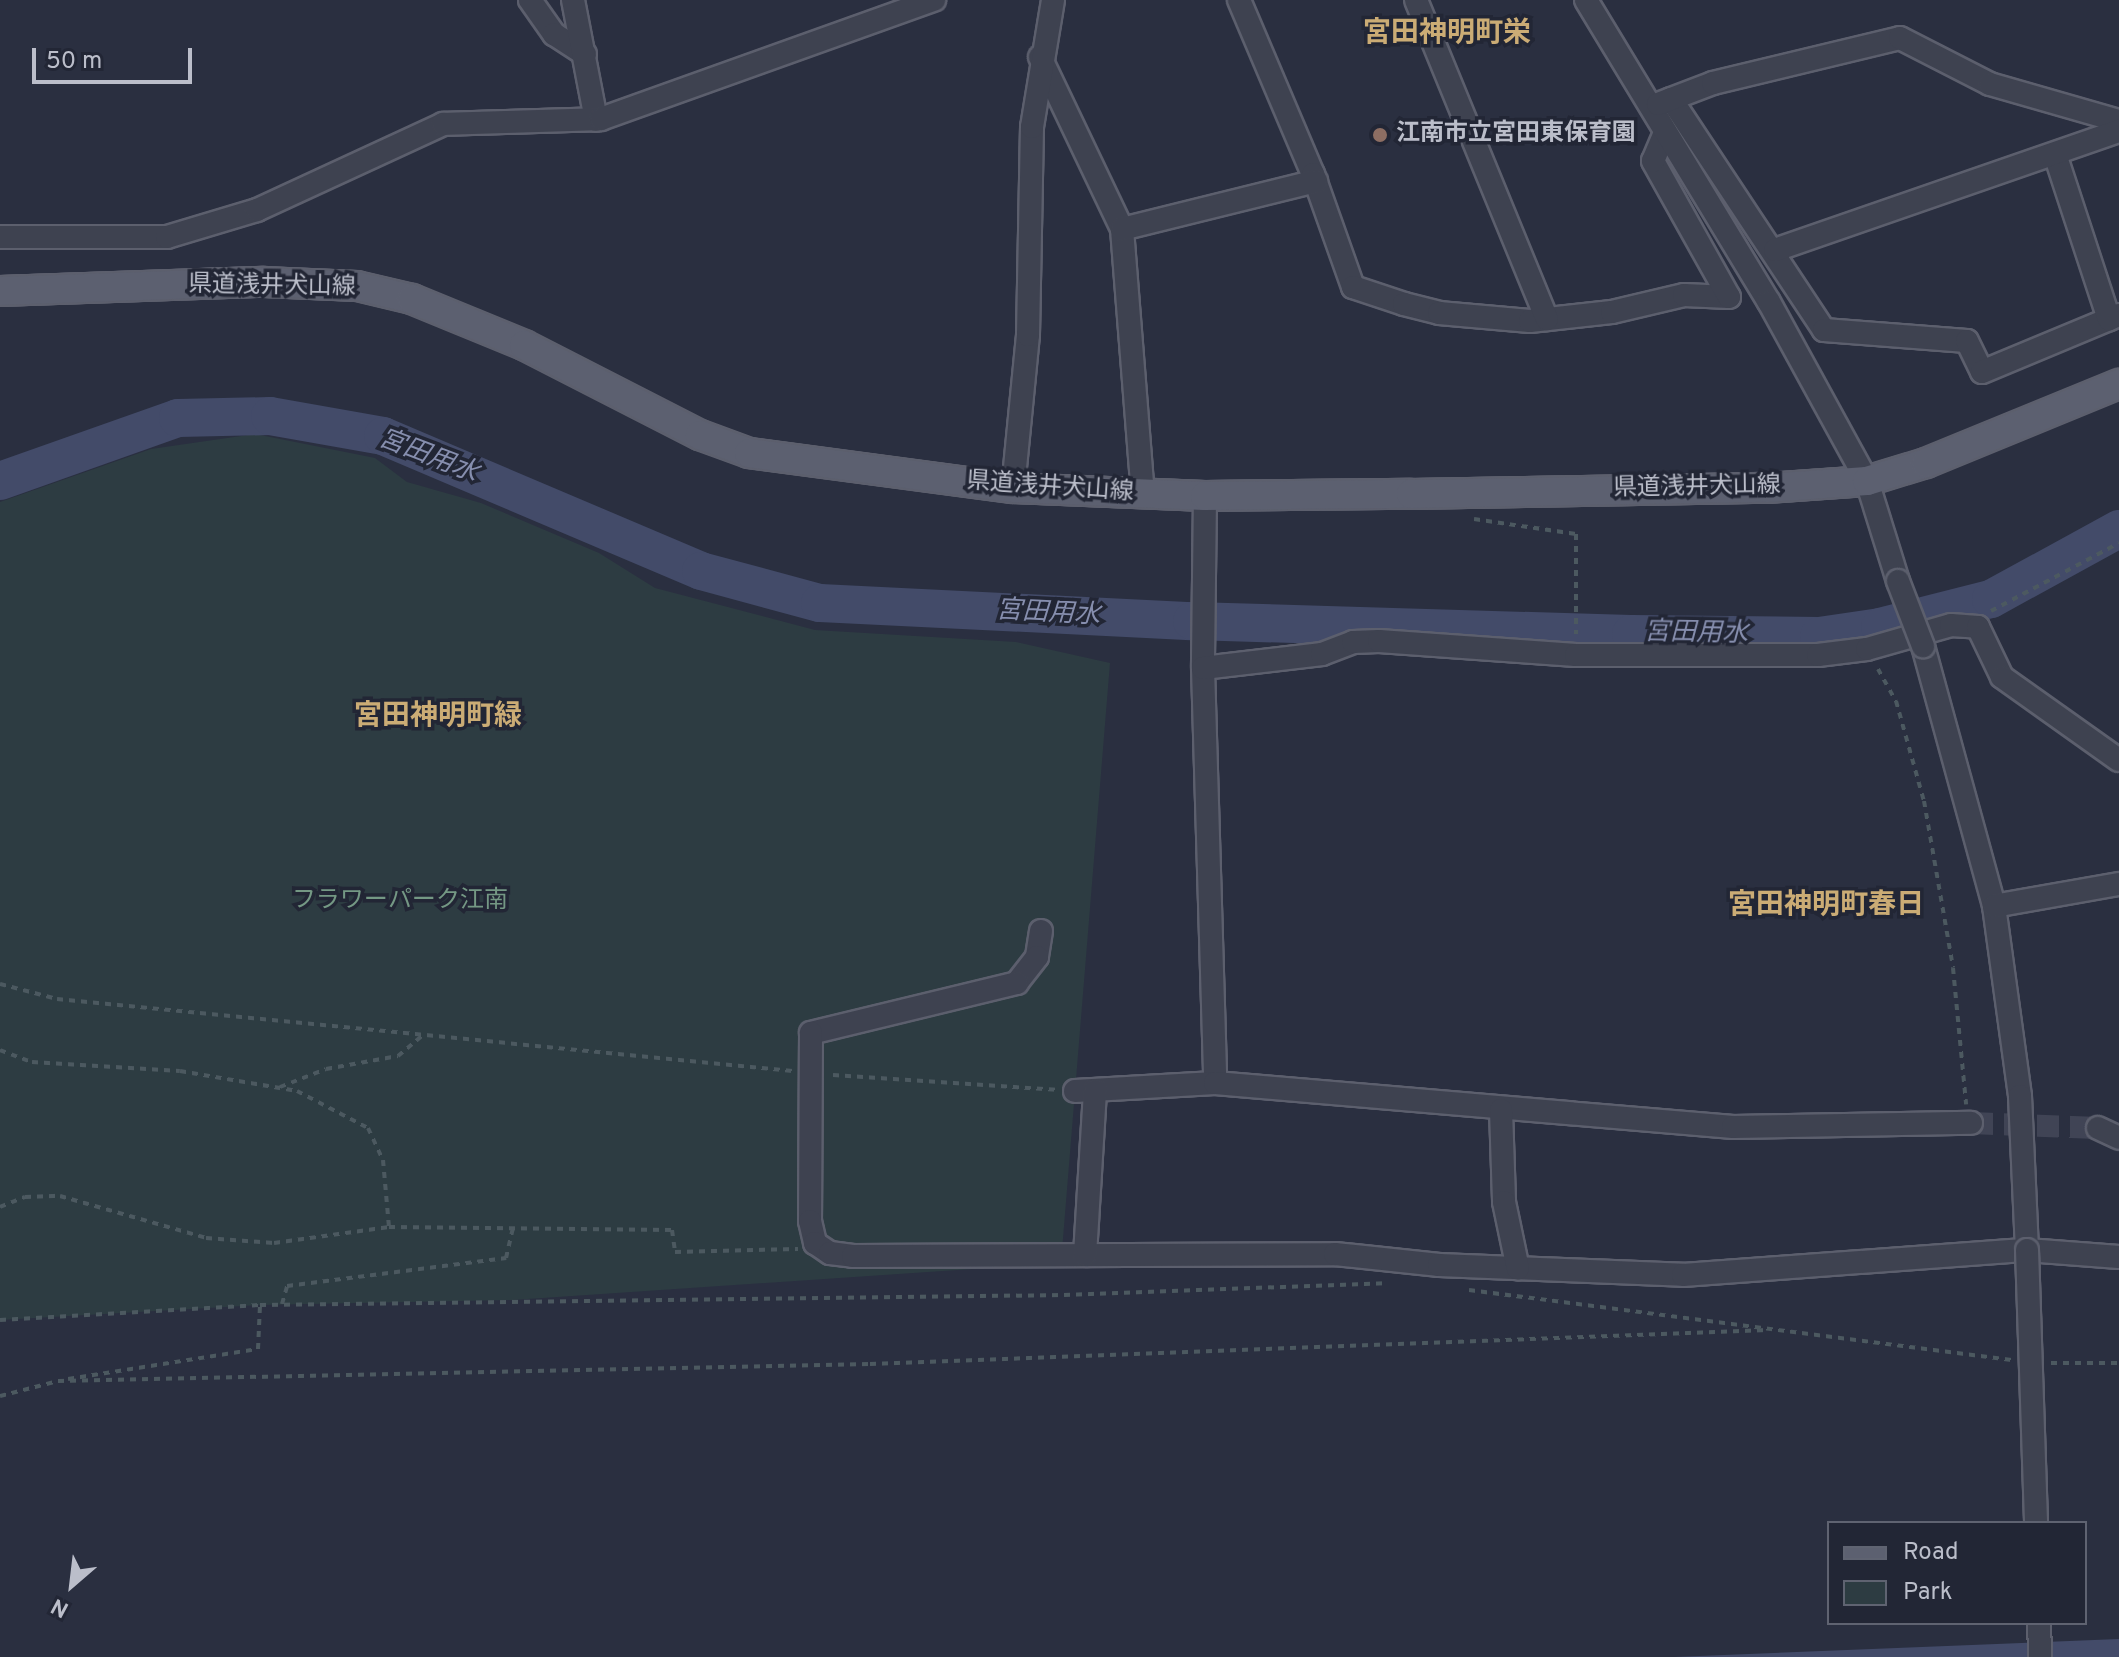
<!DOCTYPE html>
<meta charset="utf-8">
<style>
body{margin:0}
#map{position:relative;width:2119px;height:1657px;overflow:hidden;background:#2a2f40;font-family:Overpass,"Noto Sans JP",sans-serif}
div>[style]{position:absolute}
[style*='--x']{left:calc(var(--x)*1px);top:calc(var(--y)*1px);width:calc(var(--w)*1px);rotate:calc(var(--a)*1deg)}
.green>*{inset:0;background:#2d3c42}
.water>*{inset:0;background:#434b69}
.river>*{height:38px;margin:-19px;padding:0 19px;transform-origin:19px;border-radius:19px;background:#434b69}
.minor-tunnel>*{height:22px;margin-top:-11px;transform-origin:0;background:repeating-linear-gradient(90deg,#404455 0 22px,transparent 0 33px)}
.path>*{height:4px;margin-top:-2px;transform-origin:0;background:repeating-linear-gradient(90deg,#4c5960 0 6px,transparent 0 12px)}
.roads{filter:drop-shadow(2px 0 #5c5f6d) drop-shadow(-2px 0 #5c5f6d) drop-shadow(0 2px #5c5f6d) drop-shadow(0 -2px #5c5f6d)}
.minor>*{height:22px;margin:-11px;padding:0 11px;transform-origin:11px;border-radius:11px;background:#3e4250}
.major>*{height:28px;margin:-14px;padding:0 14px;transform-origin:14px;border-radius:14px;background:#5c6070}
.bridges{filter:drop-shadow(2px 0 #5c5f6d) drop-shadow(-2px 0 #5c5f6d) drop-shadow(0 2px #5c5f6d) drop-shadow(0 -2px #5c5f6d)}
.minor-bridge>*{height:22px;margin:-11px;padding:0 11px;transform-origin:11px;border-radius:11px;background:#3e4250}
.dots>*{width:22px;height:22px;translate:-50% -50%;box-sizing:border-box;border:4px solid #222635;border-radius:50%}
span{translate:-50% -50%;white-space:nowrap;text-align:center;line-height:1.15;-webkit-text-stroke:7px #222635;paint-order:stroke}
.poi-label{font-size:24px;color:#bbbeca;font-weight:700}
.left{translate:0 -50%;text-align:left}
.street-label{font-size:24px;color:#bbbeca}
.park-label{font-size:24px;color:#749884}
.water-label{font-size:26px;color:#868eae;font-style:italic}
.quarter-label{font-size:28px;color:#cbac75;font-weight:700}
.legend{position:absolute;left:1827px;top:1521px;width:260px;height:104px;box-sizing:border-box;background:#222635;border:2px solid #5f6371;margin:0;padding:10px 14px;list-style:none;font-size:24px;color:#bbbeca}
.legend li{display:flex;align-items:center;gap:16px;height:40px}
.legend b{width:40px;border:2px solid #5f6371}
.north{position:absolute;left:32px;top:1545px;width:80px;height:80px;-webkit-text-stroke:6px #222635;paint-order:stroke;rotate:208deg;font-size:22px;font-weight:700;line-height:32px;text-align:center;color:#bbbeca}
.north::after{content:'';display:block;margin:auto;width:28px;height:36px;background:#bbbeca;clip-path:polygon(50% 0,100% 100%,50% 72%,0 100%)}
.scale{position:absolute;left:32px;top:48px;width:160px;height:36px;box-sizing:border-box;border:4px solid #bbbeca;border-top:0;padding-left:10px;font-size:24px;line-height:28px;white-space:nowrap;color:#bbbeca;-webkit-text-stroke:6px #222635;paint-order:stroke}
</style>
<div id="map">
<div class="green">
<div style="clip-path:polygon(255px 434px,375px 458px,407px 482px,481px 503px,599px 553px,655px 588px,815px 630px,1016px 642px,1110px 663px,1061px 1263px,513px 1300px,260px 1305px,0 1320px,0 502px,151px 449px)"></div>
</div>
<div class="water">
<div style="clip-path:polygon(2119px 1639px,2119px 1657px,1674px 1657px)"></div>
</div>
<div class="river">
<div style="--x:0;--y:481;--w:189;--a:-19.5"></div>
<div style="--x:178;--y:418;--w:92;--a:-1.2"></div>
<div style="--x:270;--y:416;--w:115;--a:10"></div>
<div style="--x:383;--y:436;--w:345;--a:23"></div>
<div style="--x:701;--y:571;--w:123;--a:15.1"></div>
<div style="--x:820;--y:603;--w:372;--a:2.8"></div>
<div style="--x:1192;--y:621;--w:439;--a:1.7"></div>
<div style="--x:1631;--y:634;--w:188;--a:0.6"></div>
<div style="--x:1819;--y:636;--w:62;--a:-8.4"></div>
<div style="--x:1880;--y:627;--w:114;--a:-14.2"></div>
<div style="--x:1991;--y:599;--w:146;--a:-28.7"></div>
</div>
<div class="minor-tunnel">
<div style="--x:1971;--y:1123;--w:127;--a:2.3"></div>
</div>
<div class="path">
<div style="--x:1474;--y:519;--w:103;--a:8.4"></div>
<div style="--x:1576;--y:534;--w:100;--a:90"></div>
<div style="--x:1991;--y:611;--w:145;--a:-28"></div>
<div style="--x:1878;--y:669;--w:37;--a:61"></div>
<div style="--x:1896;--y:701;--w:104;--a:74.4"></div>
<div style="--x:1924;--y:801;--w:169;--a:80.1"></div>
<div style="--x:1953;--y:968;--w:137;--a:84.5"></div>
<div style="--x:0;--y:984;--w:59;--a:14.7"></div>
<div style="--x:57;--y:999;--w:739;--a:5.59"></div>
<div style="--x:0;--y:1050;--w:34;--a:21"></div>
<div style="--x:32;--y:1062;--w:148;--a:3.5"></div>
<div style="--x:180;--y:1071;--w:119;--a:9.7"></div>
<div style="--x:297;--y:1091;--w:80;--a:27.5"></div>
<div style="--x:368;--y:1128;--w:35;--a:65"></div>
<div style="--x:383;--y:1160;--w:67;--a:84.9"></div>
<div style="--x:833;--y:1075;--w:224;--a:3.8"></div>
<div style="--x:280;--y:1087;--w:49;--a:-21.4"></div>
<div style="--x:326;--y:1069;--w:73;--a:-10.2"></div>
<div style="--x:398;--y:1056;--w:33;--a:-40"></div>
<div style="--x:0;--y:1207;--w:27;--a:-22"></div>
<div style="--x:25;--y:1197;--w:35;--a:-2"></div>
<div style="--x:60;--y:1196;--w:152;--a:16"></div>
<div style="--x:206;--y:1238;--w:68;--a:4.2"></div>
<div style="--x:274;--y:1243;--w:116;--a:-7.9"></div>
<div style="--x:389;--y:1227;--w:283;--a:0.6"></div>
<div style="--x:672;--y:1230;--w:22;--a:82"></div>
<div style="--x:675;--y:1252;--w:123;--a:-1.4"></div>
<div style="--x:1469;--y:1290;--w:547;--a:7.36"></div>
<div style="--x:282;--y:1304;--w:19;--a:-74"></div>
<div style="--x:287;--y:1286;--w:221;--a:-7.3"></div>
<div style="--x:506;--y:1258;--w:31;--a:-77"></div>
<div style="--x:0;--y:1320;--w:260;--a:-3.3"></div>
<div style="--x:260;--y:1305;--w:804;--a:-0.71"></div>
<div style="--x:1064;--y:1295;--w:321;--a:-2.1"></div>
<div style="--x:2051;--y:1363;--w:68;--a:0"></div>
<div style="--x:68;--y:1379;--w:192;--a:-9"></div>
<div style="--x:258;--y:1349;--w:44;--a:-87.4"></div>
<div style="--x:0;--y:1396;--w:60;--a:-14.5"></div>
<div style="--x:58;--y:1381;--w:812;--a:-1.2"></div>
<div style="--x:870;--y:1364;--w:898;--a:-2.17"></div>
</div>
<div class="roads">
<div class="minor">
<div style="--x:530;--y:0;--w:42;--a:54.8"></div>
<div style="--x:554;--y:34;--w:37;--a:33"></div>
<div style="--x:573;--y:0;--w:122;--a:79.1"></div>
<div style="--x:1239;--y:0;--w:189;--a:67"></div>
<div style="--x:1313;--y:174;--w:120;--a:70.5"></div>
<div style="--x:1353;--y:287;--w:54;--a:18.4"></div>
<div style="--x:1404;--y:304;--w:36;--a:14"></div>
<div style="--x:1439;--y:313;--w:91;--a:5"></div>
<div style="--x:1530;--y:321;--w:82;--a:-6.3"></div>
<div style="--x:1612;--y:312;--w:74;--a:-13.3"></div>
<div style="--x:1684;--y:295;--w:45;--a:2.5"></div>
<div style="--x:1729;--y:297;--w:156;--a:-119.2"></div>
<div style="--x:1653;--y:161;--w:30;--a:-67"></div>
<div style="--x:1416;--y:0;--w:345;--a:67.7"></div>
<div style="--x:1586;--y:0;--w:353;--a:58.8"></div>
<div style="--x:1769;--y:302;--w:204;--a:61.3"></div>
<div style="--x:1867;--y:481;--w:105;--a:72.8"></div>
<div style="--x:1040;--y:57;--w:191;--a:64.5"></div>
<div style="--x:1122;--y:229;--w:266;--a:85.5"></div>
<div style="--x:1671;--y:99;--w:277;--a:56.5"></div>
<div style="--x:1824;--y:330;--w:143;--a:4.4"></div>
<div style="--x:1967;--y:341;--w:34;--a:64"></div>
<div style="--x:1982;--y:372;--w:148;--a:-22.6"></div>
<div style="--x:1658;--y:104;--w:59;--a:-20.9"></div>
<div style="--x:1713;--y:83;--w:192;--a:-13.5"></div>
<div style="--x:1900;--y:38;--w:101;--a:27.1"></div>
<div style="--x:1990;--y:84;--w:134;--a:16"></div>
<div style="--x:2055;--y:154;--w:174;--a:71.9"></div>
<div style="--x:1122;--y:229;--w:200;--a:-13.9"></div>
<div style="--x:0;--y:237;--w:167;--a:0"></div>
<div style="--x:167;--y:237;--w:94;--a:-16.7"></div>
<div style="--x:257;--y:210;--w:205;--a:-24.8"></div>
<div style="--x:443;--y:124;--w:158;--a:-1.8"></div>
<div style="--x:601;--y:119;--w:354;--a:-19.7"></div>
<div style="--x:1775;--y:250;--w:364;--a:-19.1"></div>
<div style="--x:1013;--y:488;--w:154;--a:-84.4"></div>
<div style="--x:1028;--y:335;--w:208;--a:-88.9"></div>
<div style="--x:1032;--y:127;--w:129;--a:-80.6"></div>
<div style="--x:1205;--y:496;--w:172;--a:90.7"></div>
<div style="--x:1203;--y:668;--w:415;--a:88.3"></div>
<div style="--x:1923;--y:646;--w:270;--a:74.7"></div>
<div style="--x:1994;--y:906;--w:192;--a:82.2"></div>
<div style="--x:2020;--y:1096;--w:154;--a:87.4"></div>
<div style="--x:1203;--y:668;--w:120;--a:-6.7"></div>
<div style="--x:1322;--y:654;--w:33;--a:-21"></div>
<div style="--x:1353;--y:642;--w:26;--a:-2"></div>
<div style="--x:1379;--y:641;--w:197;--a:4.1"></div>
<div style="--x:1576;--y:655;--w:242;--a:0"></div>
<div style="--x:1818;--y:655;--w:49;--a:-7"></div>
<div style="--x:1867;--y:649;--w:87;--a:-15.9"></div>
<div style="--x:1951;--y:625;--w:27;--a:4"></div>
<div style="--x:1978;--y:627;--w:55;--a:64.4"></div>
<div style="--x:2002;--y:677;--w:143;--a:35.4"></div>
<div style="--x:1994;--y:906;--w:127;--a:-10"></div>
<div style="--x:1041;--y:931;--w:26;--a:99"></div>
<div style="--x:1037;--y:957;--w:33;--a:128"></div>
<div style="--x:1017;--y:983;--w:212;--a:166.4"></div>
<div style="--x:811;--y:1033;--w:188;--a:90.3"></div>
<div style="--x:810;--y:1221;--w:23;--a:77"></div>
<div style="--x:815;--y:1243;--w:18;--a:34"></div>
<div style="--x:830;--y:1253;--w:23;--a:7"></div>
<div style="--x:853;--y:1256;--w:482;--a:-0.2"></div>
<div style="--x:1335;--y:1254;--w:105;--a:6"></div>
<div style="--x:1439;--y:1265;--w:244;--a:2.3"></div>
<div style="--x:1683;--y:1275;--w:345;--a:-4.2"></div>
<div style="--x:2027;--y:1250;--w:92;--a:4.4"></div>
<div style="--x:1075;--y:1091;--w:140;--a:-3.3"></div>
<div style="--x:1215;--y:1083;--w:520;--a:4.86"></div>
<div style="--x:1733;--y:1127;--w:238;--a:-1"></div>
<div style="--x:1501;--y:1110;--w:92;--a:88.1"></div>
<div style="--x:1504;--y:1202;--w:68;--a:78.2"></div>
<div style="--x:2098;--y:1128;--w:23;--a:25"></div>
<div style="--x:1085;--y:1255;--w:165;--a:-86.5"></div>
<div style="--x:2039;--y:1623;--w:34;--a:88"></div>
</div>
<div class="major">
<div style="--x:0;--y:291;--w:264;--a:-2"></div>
<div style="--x:264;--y:282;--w:93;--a:2.5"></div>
<div style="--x:357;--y:286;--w:57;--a:13.3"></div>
<div style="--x:412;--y:299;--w:121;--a:22.3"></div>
<div style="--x:524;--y:345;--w:198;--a:27.1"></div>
<div style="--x:700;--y:435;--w:52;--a:20.2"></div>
<div style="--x:749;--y:453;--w:266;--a:7.6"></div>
<div style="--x:1013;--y:488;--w:192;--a:2.4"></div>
<div style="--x:1205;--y:496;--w:206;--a:-0.6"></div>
<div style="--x:1411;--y:494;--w:356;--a:-1"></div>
<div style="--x:1767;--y:488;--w:100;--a:-4"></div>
<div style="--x:1867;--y:481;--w:62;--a:-17"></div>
<div style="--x:1926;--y:463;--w:209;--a:-22.3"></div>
</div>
</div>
<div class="bridges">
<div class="minor-bridge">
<div style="--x:1898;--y:581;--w:70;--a:69"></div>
<div style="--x:2027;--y:1250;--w:273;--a:88.1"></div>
</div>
</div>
<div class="dots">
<div style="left:1380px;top:135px;background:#8d6e63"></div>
</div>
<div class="poi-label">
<span class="left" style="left:1396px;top:135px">江南市立宮田東保育園</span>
</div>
<div class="street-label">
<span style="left:272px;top:287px;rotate:1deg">県道浅井犬山線</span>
<span style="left:1050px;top:488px;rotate:4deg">県道浅井犬山線</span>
<span style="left:1697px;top:488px;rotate:-1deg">県道浅井犬山線</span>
</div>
<div class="park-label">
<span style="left:400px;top:902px">フラワーパーク江南</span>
</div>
<div class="water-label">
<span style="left:428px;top:457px;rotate:21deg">宮田用水</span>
<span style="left:1048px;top:614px;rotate:3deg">宮田用水</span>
<span style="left:1696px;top:634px;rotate:1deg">宮田用水</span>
</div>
<div class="quarter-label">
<span style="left:1447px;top:34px">宮田神明町栄</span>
<span style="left:438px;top:717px">宮田神明町緑</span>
<span style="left:1826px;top:906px">宮田神明町春日</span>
</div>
<ul class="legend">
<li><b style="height:10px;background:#5c6070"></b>Road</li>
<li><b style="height:22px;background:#2d3c42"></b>Park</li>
</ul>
<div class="north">N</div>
<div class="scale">50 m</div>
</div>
